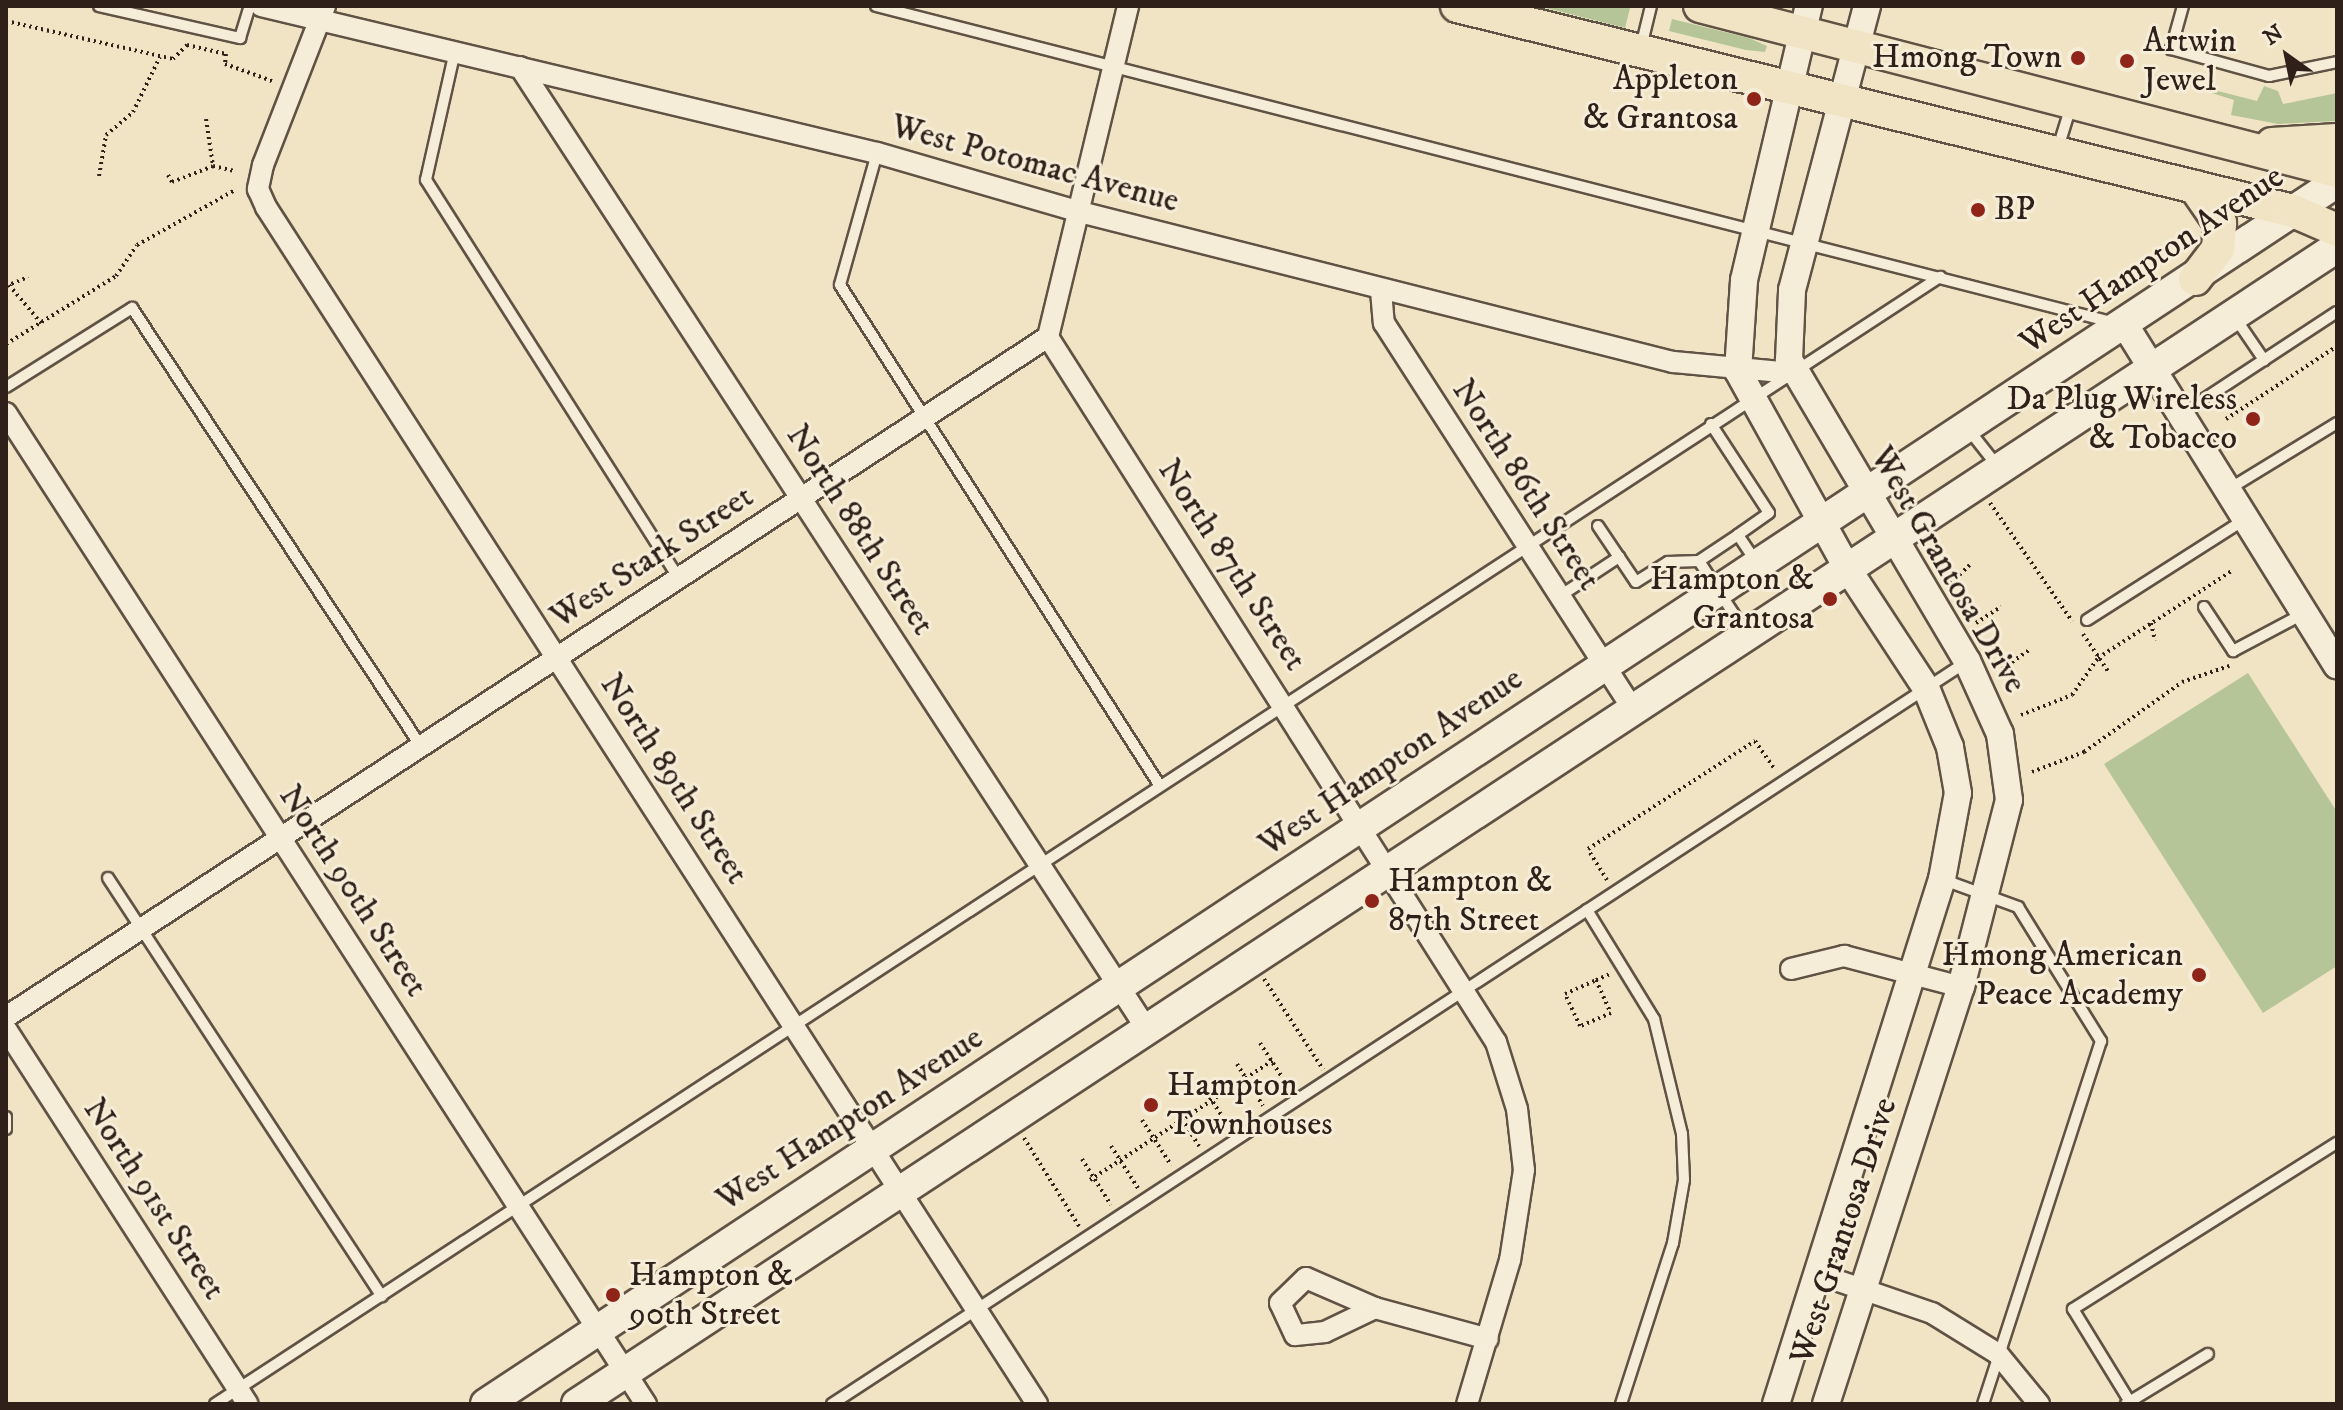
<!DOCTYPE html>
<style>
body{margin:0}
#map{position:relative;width:2343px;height:1410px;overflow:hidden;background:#f1e4c4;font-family:"IM FELL DW Pica",serif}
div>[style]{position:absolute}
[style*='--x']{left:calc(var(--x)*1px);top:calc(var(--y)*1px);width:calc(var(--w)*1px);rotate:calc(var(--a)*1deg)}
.green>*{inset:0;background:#b5c598}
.path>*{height:4px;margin-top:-2px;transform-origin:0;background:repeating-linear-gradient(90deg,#2f2119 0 2px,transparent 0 6px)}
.roads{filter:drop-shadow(2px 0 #605244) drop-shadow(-2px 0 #605244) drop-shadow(0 2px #605244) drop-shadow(0 -2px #605244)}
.service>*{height:10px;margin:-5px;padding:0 5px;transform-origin:5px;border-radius:5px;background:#f6edd9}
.minor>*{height:20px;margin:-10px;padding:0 10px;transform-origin:10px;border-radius:10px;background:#f6edd9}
.tertiary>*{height:26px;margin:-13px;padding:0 13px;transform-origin:13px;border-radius:13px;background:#f6edd9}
.secondary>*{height:30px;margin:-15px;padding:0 15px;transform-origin:15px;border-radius:15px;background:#f6edd9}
.primary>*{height:32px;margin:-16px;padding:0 16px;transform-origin:16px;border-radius:16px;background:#f1e4c4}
.dots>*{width:22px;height:22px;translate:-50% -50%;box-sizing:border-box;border:4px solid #f6edd9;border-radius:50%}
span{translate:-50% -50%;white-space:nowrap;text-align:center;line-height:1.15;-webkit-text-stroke:6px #f6edd9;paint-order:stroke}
.poi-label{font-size:34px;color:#2f2119}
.left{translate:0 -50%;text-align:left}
.right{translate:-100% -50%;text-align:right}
.street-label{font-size:34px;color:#2f2119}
.frame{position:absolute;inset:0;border:8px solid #2f2119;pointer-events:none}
.north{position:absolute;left:2247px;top:16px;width:80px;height:80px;-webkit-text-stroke:6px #f6edd9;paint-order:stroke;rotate:327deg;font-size:22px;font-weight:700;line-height:32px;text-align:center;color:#2f2119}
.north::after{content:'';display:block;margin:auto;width:28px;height:36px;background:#2f2119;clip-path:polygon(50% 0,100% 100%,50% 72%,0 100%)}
</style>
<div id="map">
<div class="green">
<div style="clip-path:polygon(1538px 6px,1621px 6px,1630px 8px,1625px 28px)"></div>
<div style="clip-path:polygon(1672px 19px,1749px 38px,1767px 46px,1765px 52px,1746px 50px,1669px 31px)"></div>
<div style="clip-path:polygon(2151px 74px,2257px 101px,2264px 86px,2278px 91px,2283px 104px,2337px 93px,2337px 121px,2278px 124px,2231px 115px,2234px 100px)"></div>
<div style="clip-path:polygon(2248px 673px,2337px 812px,2337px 966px,2263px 1013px,2104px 764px)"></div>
</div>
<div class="path">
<div style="--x:6;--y:21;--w:171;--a:12.8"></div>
<div style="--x:173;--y:59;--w:20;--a:-45"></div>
<div style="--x:187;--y:45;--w:40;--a:13"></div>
<div style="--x:226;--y:54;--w:10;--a:96"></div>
<div style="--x:225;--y:64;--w:50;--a:19.9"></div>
<div style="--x:206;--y:119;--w:48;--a:81.5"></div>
<div style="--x:213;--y:166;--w:22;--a:13"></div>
<div style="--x:168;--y:175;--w:8;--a:60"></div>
<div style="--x:172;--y:182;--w:44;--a:-21.3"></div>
<div style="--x:99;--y:176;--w:42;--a:-80.3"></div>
<div style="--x:106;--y:135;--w:35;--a:-40"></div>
<div style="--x:133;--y:112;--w:61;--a:-63.9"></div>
<div style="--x:9;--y:285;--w:50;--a:49.9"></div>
<div style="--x:6;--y:286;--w:24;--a:-22"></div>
<div style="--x:6;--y:344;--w:129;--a:-31.7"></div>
<div style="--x:116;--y:276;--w:37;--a:-56"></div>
<div style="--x:137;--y:245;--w:112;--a:-29.3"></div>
<div style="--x:2226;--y:419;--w:133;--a:-33.3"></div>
<div style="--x:1990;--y:503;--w:144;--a:55.2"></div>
<div style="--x:1951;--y:583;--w:29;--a:-44"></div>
<div style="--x:1976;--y:623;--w:30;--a:-33"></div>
<div style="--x:2151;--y:623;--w:18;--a:77"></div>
<div style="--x:2083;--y:634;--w:45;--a:56"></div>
<div style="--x:2002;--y:669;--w:33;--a:-35"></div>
<div style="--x:2021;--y:715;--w:55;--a:-21.4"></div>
<div style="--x:2072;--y:695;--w:45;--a:-54.9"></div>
<div style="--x:2098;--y:658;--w:161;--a:-33.1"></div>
<div style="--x:2032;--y:772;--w:56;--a:-21"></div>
<div style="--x:2084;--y:752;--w:120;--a:-35.5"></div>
<div style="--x:2182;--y:682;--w:50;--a:-18.8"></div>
<div style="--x:1607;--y:880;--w:36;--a:-122"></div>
<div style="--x:1588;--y:849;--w:199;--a:-32.9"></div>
<div style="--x:1755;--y:741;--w:35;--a:55"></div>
<div style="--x:1264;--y:979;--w:108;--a:56.8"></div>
<div style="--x:1596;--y:980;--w:36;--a:66"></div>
<div style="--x:1611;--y:1013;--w:34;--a:157"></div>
<div style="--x:1580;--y:1026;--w:35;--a:-115"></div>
<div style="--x:1565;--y:994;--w:34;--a:-24"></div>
<div style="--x:1596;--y:980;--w:15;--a:-23"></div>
<div style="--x:1260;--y:1043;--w:54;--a:57.2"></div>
<div style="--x:1237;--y:1064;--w:49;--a:58.2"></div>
<div style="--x:1200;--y:1082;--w:54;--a:57.2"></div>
<div style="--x:1179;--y:1114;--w:38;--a:58"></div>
<div style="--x:1142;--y:1120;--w:54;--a:57.2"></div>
<div style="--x:1024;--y:1138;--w:104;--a:58"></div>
<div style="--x:1111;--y:1146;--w:50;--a:57.3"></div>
<div style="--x:1082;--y:1159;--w:54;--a:57.8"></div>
<div style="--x:1090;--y:1180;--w:221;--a:-33.2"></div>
</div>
<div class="roads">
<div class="service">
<div style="--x:99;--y:6;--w:145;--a:12.8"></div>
<div style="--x:240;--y:38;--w:34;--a:-73"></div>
<div style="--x:876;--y:6;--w:1279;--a:14.35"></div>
<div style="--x:2183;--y:6;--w:45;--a:105.6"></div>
<div style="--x:2171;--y:49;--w:102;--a:15.4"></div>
<div style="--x:2269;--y:76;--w:69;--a:-11.6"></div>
<div style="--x:1641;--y:47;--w:42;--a:-76.3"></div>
<div style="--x:455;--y:51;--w:132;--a:102.7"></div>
<div style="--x:426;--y:180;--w:472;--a:57.6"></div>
<div style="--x:2058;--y:148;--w:44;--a:-72.8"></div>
<div style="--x:877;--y:153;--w:137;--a:105.7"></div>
<div style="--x:840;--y:285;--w:594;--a:57.43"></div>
<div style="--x:2236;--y:319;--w:50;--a:55.7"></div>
<div style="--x:6;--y:387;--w:149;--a:-32.1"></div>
<div style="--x:132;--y:308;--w:523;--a:56.61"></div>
<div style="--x:2183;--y:413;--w:184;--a:-33.3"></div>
<div style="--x:1711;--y:424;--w:106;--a:56.9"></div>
<div style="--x:1769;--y:513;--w:38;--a:145"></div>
<div style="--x:1738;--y:535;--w:34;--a:56"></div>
<div style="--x:1969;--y:430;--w:47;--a:51.9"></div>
<div style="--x:2229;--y:489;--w:127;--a:-31.4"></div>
<div style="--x:1598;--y:526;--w:37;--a:56"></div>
<div style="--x:1699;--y:561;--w:47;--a:-33.7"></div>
<div style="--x:1560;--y:596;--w:71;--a:-33.5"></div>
<div style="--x:1619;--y:557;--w:30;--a:56"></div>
<div style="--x:1636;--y:582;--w:38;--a:-32"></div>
<div style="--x:1668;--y:562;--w:31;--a:-2"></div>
<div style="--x:1699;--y:561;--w:84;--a:56.7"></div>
<div style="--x:2204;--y:607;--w:53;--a:56.6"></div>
<div style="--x:2233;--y:651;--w:79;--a:-27.9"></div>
<div style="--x:2087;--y:620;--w:186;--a:-32.5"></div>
<div style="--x:108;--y:878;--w:500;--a:56.8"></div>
<div style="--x:1944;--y:880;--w:79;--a:20"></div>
<div style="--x:2018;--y:907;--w:158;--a:58.2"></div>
<div style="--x:2101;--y:1041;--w:382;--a:108"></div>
<div style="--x:1587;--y:910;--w:128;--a:58.4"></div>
<div style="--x:1654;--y:1019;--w:118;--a:76.3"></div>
<div style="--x:1682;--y:1134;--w:46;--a:87.5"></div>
<div style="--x:1684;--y:1180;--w:64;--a:99.9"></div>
<div style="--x:1673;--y:1243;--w:169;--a:107.9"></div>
<div style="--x:6;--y:1117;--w:12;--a:90"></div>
<div style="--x:2130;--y:1402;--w:109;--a:-121.5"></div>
<div style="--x:2073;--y:1309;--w:312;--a:-32.2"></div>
<div style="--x:215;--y:1404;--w:2061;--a:-33.16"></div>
<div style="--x:832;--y:1404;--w:1354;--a:-33.19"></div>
<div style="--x:2126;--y:1404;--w:96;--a:-31.4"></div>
</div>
<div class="minor">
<div style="--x:261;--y:6;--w:633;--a:13.42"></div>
<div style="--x:877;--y:153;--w:211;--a:16.2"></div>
<div style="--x:1080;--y:212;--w:612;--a:14.2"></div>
<div style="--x:1673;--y:362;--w:120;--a:5.3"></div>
<div style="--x:325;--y:6;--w:171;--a:111.3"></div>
<div style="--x:263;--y:165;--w:25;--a:102"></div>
<div style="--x:258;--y:189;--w:20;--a:66"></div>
<div style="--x:266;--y:207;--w:1424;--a:57.21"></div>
<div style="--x:520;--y:67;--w:1147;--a:56.92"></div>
<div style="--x:1381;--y:291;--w:32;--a:85"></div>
<div style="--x:1384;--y:323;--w:459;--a:57.2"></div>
<div style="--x:1048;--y:337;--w:835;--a:57.57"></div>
<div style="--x:1496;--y:1042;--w:70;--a:72.6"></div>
<div style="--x:1517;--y:1109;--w:61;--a:83.5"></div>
<div style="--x:1524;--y:1170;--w:91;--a:98.8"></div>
<div style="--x:1510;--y:1260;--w:150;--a:106.6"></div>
<div style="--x:6;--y:413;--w:1180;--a:57.15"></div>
<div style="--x:1791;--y:969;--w:55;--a:-13.8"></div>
<div style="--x:1844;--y:956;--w:121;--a:14.8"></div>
<div style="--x:6;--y:1017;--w:1244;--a:-33.13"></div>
<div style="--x:1048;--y:337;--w:341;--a:-76.4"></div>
<div style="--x:6;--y:1029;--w:446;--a:57.2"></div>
<div style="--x:1818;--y:1274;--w:120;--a:18.9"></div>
<div style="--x:1932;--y:1313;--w:78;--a:31.8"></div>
<div style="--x:1998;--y:1354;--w:65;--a:50.6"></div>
<div style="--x:1306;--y:1278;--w:75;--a:23.5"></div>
<div style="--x:1375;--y:1308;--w:55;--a:154.4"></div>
<div style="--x:1325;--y:1332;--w:30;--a:174"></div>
<div style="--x:1295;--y:1335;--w:35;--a:-115"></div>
<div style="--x:1280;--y:1303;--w:36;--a:-44"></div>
<div style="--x:1375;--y:1308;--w:117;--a:15.3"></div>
</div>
<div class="tertiary">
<div style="--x:2125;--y:325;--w:401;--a:58.1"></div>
<div style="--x:1776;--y:1404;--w:551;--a:-72.45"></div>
<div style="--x:1942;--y:879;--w:87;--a:-79.5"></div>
<div style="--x:1958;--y:793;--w:47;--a:-99.9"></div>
<div style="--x:1950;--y:747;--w:64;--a:-112.1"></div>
<div style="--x:1926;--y:688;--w:146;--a:-123.3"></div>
<div style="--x:1846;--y:566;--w:223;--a:-119"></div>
<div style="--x:1738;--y:371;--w:91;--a:-86.2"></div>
<div style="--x:1744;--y:280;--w:282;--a:-76.7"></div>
<div style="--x:1826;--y:1404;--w:438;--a:-72.1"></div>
<div style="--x:1961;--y:987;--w:193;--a:-75.6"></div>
<div style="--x:2009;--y:800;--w:67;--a:-97.8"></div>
<div style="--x:2000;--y:734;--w:80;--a:-114.3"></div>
<div style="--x:1967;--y:661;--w:350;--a:-120.6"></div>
<div style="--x:1789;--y:360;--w:70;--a:-87.5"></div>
<div style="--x:1792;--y:290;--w:294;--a:-75.2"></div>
</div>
<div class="secondary">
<div style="--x:486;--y:1404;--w:2218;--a:-33.43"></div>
<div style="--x:577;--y:1404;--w:2106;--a:-33.32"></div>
</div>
<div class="primary">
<div style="--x:1457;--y:6;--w:861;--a:13.78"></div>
<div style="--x:2293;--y:211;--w:48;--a:23.4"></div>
<div style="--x:1700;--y:6;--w:658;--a:14.52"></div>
<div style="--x:2272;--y:144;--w:65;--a:-3.5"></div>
<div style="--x:2195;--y:279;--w:39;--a:-53"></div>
<div style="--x:2218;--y:248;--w:25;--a:-85"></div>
<div style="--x:2220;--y:223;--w:44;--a:-124.8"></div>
</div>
</div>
<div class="dots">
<div style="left:2078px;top:58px;background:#8f2418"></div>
<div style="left:2127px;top:61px;background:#8f2418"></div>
<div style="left:1754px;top:99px;background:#8f2418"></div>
<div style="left:1978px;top:210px;background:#8f2418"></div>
<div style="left:2253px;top:419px;background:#8f2418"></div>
<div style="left:1830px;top:599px;background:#8f2418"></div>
<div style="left:1372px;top:901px;background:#8f2418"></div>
<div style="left:2199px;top:975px;background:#8f2418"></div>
<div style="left:1151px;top:1105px;background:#8f2418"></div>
<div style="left:613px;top:1295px;background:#8f2418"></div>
</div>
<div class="poi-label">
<span class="left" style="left:2143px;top:61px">Artwin<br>Jewel</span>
<span class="right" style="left:2062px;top:58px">Hmong Town</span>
<span class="right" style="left:1738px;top:99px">Appleton<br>&amp; Grantosa</span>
<span class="left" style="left:1994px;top:210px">BP</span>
<span class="right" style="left:2237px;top:419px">Da Plug Wireless<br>&amp; Tobacco</span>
<span class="right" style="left:1814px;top:599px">Hampton &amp;<br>Grantosa</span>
<span class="left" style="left:1388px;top:901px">Hampton &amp;<br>87th Street</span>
<span class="right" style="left:2183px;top:975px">Hmong American<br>Peace Academy</span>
<span class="left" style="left:1167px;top:1105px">Hampton<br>Townhouses</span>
<span class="left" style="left:629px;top:1295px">Hampton &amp;<br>90th Street</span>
</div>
<div class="street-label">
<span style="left:1035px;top:164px;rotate:15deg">West Potomac Avenue</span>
<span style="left:2152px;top:260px;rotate:-34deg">West Hampton Avenue</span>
<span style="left:1526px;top:485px;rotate:57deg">North 86th Street</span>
<span style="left:860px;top:530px;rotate:57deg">North 88th Street</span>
<span style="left:652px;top:557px;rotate:-33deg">West Stark Street</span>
<span style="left:1232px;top:565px;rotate:57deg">North 87th Street</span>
<span style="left:1948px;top:570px;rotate:60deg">West Grantosa Drive</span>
<span style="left:1391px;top:762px;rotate:-34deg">West Hampton Avenue</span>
<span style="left:674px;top:779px;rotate:57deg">North 89th Street</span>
<span style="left:353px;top:891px;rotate:57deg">North 90th Street</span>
<span style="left:850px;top:1119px;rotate:-33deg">West Hampton Avenue</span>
<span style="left:154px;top:1199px;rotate:57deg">North 91st Street</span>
<span style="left:1844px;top:1231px;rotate:-72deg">West Grantosa Drive</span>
</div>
<div class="frame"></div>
<div class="north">N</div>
</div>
